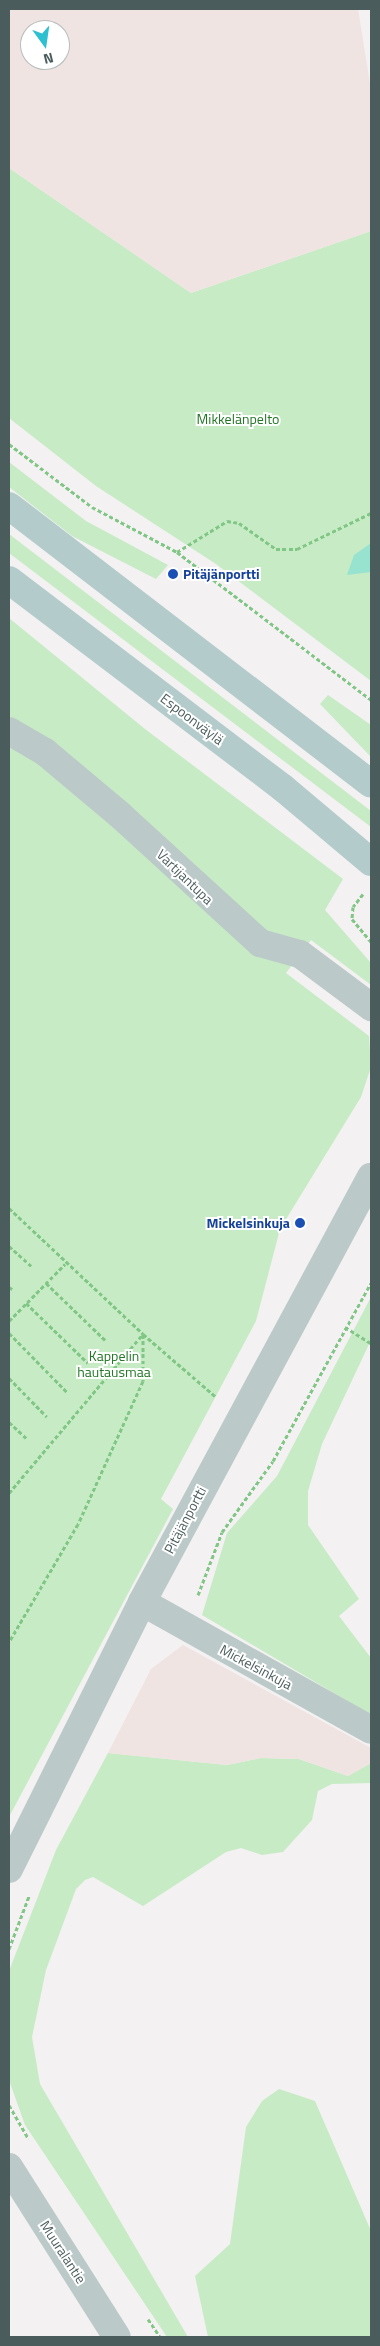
<!DOCTYPE html>
<meta charset="utf-8">
<style>
body{margin:0}
#map{position:relative;width:380px;height:2346px;overflow:hidden;background:#f3f1f2;font-family:"Titillium Web",sans-serif}
div>[style]{position:absolute}
[style*='--x']{left:calc(var(--x)*1px);top:calc(var(--y)*1px);width:calc(var(--w)*1px);rotate:calc(var(--a)*1deg)}
.green>*{inset:0;background:#c7ebc5}
.sand>*{inset:0;background:#efe4e1}
.water>*{inset:0;background:#97e3d0}
.path>*{height:3px;margin-top:-1.5px;transform-origin:0;background:repeating-linear-gradient(90deg,#80c684 0 4px,transparent 0 6.5px)}
.minor>*{height:28px;margin:-14px;padding:0 14px;transform-origin:14px;border-radius:14px;background:#bbc9c9}
.major>*{height:28px;margin:-14px;padding:0 14px;transform-origin:14px;border-radius:14px;background:#b4cbcc}
.dots>*{width:14px;height:14px;translate:-50% -50%;box-sizing:border-box;border:2px solid #fff;border-radius:50%}
span{translate:-50% -50%;white-space:nowrap;text-align:center;line-height:1.15;-webkit-text-stroke:4px #fff;paint-order:stroke}
.park-label{font-size:14px;color:#227725}
.transit-label{font-size:14px;color:#164399;font-weight:700}
.left{translate:0 -50%;text-align:left}
.right{translate:-100% -50%;text-align:right}
.street-label{font-size:14px;color:#4b5c5c}
.frame{position:absolute;inset:0;border:10px solid #4b5c5c;pointer-events:none}
.north{position:absolute;left:20px;top:20px;width:50px;height:50px;box-sizing:border-box;background:#fff;border:1px solid #b7bebe;border-radius:50%;rotate:166deg;font-size:14px;font-weight:700;line-height:20px;text-align:center;color:#4b5c5c}
.north::after{content:'';display:block;margin:auto;width:18px;height:22px;background:#2dc0d1;clip-path:polygon(50% 0,100% 100%,50% 72%,0 100%)}
</style>
<div id="map">
<div class="green">
<div style="clip-path:polygon(9px 168px,191px 293px,371px 231px,371px 681px,216px 564px,96px 486px,9px 418px)"></div>
<div style="clip-path:polygon(9px 462px,86px 521px,168px 565px,156px 579px,72px 536px,9px 487px)"></div>
<div style="clip-path:polygon(9px 534px,371px 811px,371px 827px,9px 553px)"></div>
<div style="clip-path:polygon(9px 618px,145px 729px,343px 879px,325px 910px,371px 963px,371px 985px,311px 940px,286px 973px,369px 1036px,371px 1067px,361px 1097px,280px 1229px,256px 1321px,161px 1499px,173px 1509px,9px 1817px)"></div>
<div style="clip-path:polygon(328px 695px,371px 725px,371px 757px,320px 704px)"></div>
<div style="clip-path:polygon(371px 1297px,371px 1340px,322px 1444px,308px 1491px,308px 1525px,359px 1599px,339px 1616px,371px 1658px,371px 1715px,202px 1615px,227px 1533px,277px 1476px)"></div>
<div style="clip-path:polygon(108px 1753px,227px 1765px,261px 1758px,299px 1759px,348px 1776px,371px 1763px,371px 1783px,332px 1784px,318px 1791px,312px 1820px,283px 1852px,262px 1855px,241px 1848px,226px 1852px,143px 1906px,93px 1877px,85px 1880px,76px 1889px,46px 1970px,32px 2037px,40px 2084px,188px 2337px,167px 2337px,25px 2125px,9px 2080px,9px 1971px,56px 1850px)"></div>
<div style="clip-path:polygon(279px 2089px,315px 2101px,371px 2231px,371px 2337px,208px 2337px,195px 2276px,230px 2244px,246px 2127px,262px 2101px)"></div>
</div>
<div class="sand">
<div style="clip-path:polygon(evenodd,9px 9px,358px 9px,371px 90px,371px 231px,191px 293px,9px 168px,9px 9px,30px 30px,60px 30px,60px 60px,30px 60px,30px 30px)"></div>
<div style="clip-path:polygon(183px 1645px,371px 1748px,371px 1763px,348px 1776px,299px 1759px,261px 1758px,227px 1765px,108px 1753px,151px 1669px)"></div>
</div>
<div class="water">
<div style="clip-path:polygon(371px 543px,371px 572px,347px 575px,354px 555px)"></div>
</div>
<div class="path">
<div style="--x:9;--y:444;--w:104;--a:37.2"></div>
<div style="--x:92;--y:507;--w:96;--a:27.9"></div>
<div style="--x:177;--y:552;--w:244;--a:37.3"></div>
<div style="--x:177;--y:552;--w:59;--a:-31.8"></div>
<div style="--x:227;--y:521;--w:12;--a:9"></div>
<div style="--x:239;--y:523;--w:45;--a:35.1"></div>
<div style="--x:276;--y:549;--w:21;--a:0"></div>
<div style="--x:297;--y:549;--w:82;--a:-25.9"></div>
<div style="--x:363;--y:894;--w:16;--a:128"></div>
<div style="--x:353;--y:907;--w:12;--a:95"></div>
<div style="--x:352;--y:919;--w:30;--a:50"></div>
<div style="--x:9;--y:1208;--w:184;--a:43.2"></div>
<div style="--x:143;--y:1334;--w:47;--a:90"></div>
<div style="--x:143;--y:1381;--w:157;--a:114.4"></div>
<div style="--x:78;--y:1524;--w:137;--a:120.3"></div>
<div style="--x:9;--y:1246;--w:31;--a:42"></div>
<div style="--x:46;--y:1283;--w:83;--a:44"></div>
<div style="--x:9;--y:1287;--w:4;--a:34"></div>
<div style="--x:26;--y:1303;--w:86;--a:44.1"></div>
<div style="--x:9;--y:1321;--w:80;--a:-45.5"></div>
<div style="--x:345;--y:1327;--w:31;--a:32"></div>
<div style="--x:9;--y:1333;--w:83;--a:45.5"></div>
<div style="--x:9;--y:1378;--w:54;--a:45.7"></div>
<div style="--x:9;--y:1422;--w:25;--a:43"></div>
<div style="--x:9;--y:1493;--w:208;--a:-49.9"></div>
<div style="--x:143;--y:1334;--w:96;--a:40.8"></div>
<div style="--x:198;--y:1595;--w:67;--a:-69.1"></div>
<div style="--x:222;--y:1532;--w:87;--a:-54.3"></div>
<div style="--x:273;--y:1461;--w:203;--a:-61.2"></div>
<div style="--x:9;--y:1949;--w:57;--a:-69.3"></div>
<div style="--x:9;--y:2105;--w:39;--a:60"></div>
<div style="--x:148;--y:2319;--w:22;--a:56"></div>
</div>
<div class="minor">
<div style="--x:9;--y:731;--w:42;--a:30.3"></div>
<div style="--x:45;--y:752;--w:98;--a:40"></div>
<div style="--x:120;--y:815;--w:190;--a:42.4"></div>
<div style="--x:260;--y:943;--w:41;--a:15.4"></div>
<div style="--x:300;--y:954;--w:89;--a:36.7"></div>
<div style="--x:142;--y:1602;--w:262;--a:29.2"></div>
<div style="--x:9;--y:1869;--w:298;--a:-63.5"></div>
<div style="--x:142;--y:1602;--w:483;--a:-61.7"></div>
<div style="--x:9;--y:2167;--w:201;--a:57.6"></div>
</div>
<div class="major">
<div style="--x:9;--y:506;--w:456;--a:37.5"></div>
<div style="--x:9;--y:580;--w:344;--a:37.2"></div>
<div style="--x:283;--y:788;--w:115;--a:40.1"></div>
</div>
<div class="dots">
<div style="left:173px;top:574px;background:#1a4fb4"></div>
<div style="left:300px;top:1223px;background:#1a4fb4"></div>
</div>
<div class="park-label">
<span style="left:238px;top:419px">Mikkelänpelto</span>
<span style="left:114px;top:1364px">Kappelin<br>hautausmaa</span>
</div>
<div class="transit-label">
<span class="left" style="left:183px;top:574px">Pitäjänportti</span>
<span class="right" style="left:290px;top:1223px">Mickelsinkuja</span>
</div>
<div class="street-label">
<span style="left:192px;top:719px;rotate:37deg">Espoonväylä</span>
<span style="left:185px;top:877px;rotate:44deg">Vartijantupa</span>
<span style="left:185px;top:1520px;rotate:-62deg">Pitäjänportti</span>
<span style="left:256px;top:1667px;rotate:28deg">Mickelsinkuja</span>
<span style="left:63px;top:2252px;rotate:57deg">Muuralantie</span>
</div>
<div class="frame"></div>
<div class="north">N</div>
</div>
